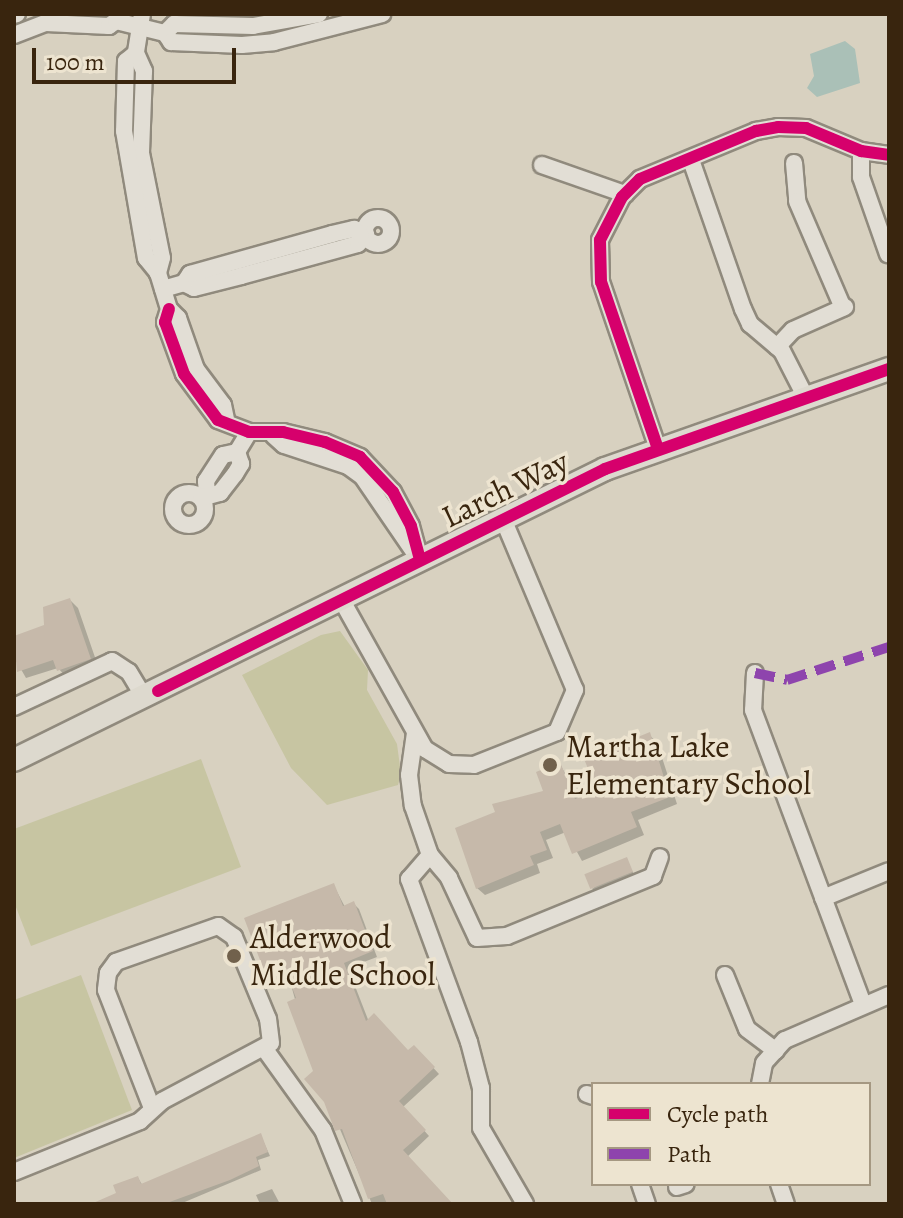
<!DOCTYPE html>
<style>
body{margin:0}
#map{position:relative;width:903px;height:1218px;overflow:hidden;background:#d8d1c0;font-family:Alegreya,serif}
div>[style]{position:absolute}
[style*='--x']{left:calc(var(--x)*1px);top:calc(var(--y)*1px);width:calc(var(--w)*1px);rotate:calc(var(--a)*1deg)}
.green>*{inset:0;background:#c7c5a2}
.water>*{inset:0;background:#aac0b7}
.shadow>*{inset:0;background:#0003}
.building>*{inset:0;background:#c6b9aa;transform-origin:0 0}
.roads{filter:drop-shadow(2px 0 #908a7d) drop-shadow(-2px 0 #908a7d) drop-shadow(0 2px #908a7d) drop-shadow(0 -2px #908a7d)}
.minor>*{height:16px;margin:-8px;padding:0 8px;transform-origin:8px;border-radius:8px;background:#e2ded5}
.minor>.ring{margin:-8px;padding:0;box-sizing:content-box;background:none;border:16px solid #e2ded5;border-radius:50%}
.major>*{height:22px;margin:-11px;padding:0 11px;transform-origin:11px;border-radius:11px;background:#ddd9ce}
.quiet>*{height:10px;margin-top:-5px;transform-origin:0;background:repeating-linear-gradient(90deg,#8e44ad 0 20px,transparent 0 30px)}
.cycleway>*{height:12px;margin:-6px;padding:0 6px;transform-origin:6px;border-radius:6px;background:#d6006c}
.dots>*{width:22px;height:22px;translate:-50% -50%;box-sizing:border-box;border:4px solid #ede4d0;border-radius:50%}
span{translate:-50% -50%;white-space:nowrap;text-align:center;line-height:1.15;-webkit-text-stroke:7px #ede4d0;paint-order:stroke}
.street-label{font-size:32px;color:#39250e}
.poi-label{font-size:32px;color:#39250e}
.left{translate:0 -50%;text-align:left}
.frame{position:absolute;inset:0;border:16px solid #39250e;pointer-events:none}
.legend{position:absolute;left:591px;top:1082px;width:280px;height:104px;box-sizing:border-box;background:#ede4d0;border:2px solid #a59882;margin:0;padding:10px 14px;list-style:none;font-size:24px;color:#39250e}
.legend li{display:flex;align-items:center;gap:16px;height:40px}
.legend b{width:40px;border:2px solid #a59882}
.scale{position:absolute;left:32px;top:48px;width:204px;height:36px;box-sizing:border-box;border:4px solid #39250e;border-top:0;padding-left:10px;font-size:24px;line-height:28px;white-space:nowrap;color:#39250e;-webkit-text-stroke:6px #ede4d0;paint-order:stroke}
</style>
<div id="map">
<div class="green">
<div style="clip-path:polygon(340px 631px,368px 670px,367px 690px,397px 744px,401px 774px,398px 785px,327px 805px,291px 768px,242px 675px,321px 635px)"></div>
<div style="clip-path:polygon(201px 759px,241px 867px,31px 946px,14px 902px,14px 829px)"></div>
<div style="clip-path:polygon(81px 975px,132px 1110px,14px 1158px,14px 1000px)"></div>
</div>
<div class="water">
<div style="clip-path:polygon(845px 41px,855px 49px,860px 83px,817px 97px,807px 88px,814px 76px,810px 54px)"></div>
</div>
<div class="shadow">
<div style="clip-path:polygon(70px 600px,78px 608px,98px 666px,67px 678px,58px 668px,26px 678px,14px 657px,14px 638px,46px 627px)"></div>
<div style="clip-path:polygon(649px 735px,657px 742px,677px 804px,638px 820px,644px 835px,582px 861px,566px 832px,546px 840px,553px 858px,537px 864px,540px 873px,485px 895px,477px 888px,546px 792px,560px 764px,579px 800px,600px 791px)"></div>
<div style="clip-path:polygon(626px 860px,635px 876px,596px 892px,592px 889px)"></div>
<div style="clip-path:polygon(334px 886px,345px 907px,354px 904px,359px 909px,377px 957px,348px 968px,369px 1022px,409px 1052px,414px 1047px,439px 1074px,403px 1107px,429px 1136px,407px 1157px,451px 1204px,372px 1204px,315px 1071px,286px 967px,270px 972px,265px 967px)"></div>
<div style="clip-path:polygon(261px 1136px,270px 1156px,258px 1160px,261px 1170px,180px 1204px,94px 1204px,119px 1194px,138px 1178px,143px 1186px)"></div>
<div style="clip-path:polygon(272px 1189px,280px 1204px,260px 1204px,256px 1195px)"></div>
</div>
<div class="building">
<div style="clip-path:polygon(70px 598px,91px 659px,57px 671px,53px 660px,17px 672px,14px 636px,44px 625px,43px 607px)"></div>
<div style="clip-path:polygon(650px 732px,670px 797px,631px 812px,637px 827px,572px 854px,560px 824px,540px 832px,547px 850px,530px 856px,534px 865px,476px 889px,455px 828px,495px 812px,492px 804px,543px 791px,536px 772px,560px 762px,575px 799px,597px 790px,584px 759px)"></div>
<div style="left:627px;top:857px;width:16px;height:46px;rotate:68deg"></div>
<div style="clip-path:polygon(334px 883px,343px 906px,354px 901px,373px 951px,344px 963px,366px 1021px,374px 1013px,408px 1050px,414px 1045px,435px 1067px,399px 1101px,426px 1130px,403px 1150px,453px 1204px,387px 1204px,383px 1194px,368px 1199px,342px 1129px,335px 1131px,324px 1102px,304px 1079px,313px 1071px,287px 1002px,296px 998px,282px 961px,263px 968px,244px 918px)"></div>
<div style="clip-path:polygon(261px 1133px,268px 1152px,256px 1157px,259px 1166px,230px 1180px,164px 1204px,91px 1204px,116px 1193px,113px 1185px,138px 1176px,141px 1184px)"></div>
</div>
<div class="roads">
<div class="minor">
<div style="--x:142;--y:14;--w:39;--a:99"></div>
<div style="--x:136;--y:53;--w:20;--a:66"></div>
<div style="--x:144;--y:71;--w:82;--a:92.1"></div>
<div style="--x:141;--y:153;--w:107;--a:78.7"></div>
<div style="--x:162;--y:258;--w:16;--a:105"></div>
<div style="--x:14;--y:15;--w:3;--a:-18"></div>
<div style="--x:165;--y:33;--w:13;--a:-45"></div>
<div style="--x:174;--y:24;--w:79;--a:1.5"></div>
<div style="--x:253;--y:26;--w:67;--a:-10.3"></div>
<div style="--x:14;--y:35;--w:34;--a:-21"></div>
<div style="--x:46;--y:23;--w:63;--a:2.7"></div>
<div style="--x:109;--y:26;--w:9;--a:-36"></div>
<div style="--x:116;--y:21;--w:50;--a:13.8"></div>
<div style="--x:165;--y:33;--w:11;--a:56"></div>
<div style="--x:171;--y:42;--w:71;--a:2.4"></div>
<div style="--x:242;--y:45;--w:32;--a:-5"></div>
<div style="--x:274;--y:42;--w:112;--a:-14.5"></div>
<div style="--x:136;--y:53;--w:13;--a:141"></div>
<div style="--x:126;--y:61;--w:70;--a:91.6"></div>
<div style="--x:124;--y:131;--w:129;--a:80.2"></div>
<div style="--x:146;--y:258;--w:19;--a:51"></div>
<div style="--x:158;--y:273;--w:38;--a:73"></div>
<div style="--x:169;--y:309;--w:13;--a:45"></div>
<div style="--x:178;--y:318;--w:54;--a:70.6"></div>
<div style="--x:196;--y:369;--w:45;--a:53.1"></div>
<div style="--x:223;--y:405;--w:14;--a:78"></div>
<div style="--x:861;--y:151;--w:26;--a:90"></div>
<div style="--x:861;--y:177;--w:82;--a:70.7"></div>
<div style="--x:691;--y:160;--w:158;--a:70.8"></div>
<div style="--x:743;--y:309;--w:17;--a:65"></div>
<div style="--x:750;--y:324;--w:42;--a:40.2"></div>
<div style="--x:782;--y:351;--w:53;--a:62.9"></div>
<div style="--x:794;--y:163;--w:38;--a:85"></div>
<div style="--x:797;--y:201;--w:116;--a:66.7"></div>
<div style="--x:542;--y:165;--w:88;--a:19.3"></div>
<div class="ring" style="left:365px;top:218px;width:10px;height:10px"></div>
<div style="--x:184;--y:283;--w:11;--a:27"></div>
<div style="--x:194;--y:288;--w:49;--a:-14.3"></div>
<div style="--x:241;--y:276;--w:121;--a:-15.3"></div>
<div style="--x:358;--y:244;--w:13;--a:-51"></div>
<div style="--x:163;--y:289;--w:22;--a:-16"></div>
<div style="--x:184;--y:283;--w:11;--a:-56"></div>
<div style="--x:190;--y:274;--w:148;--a:-15.7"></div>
<div style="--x:332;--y:234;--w:23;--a:-13"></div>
<div style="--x:354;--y:229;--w:9;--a:41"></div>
<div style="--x:169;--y:309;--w:14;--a:107"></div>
<div style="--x:165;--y:322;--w:55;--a:69.9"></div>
<div style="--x:184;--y:374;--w:57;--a:53.5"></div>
<div style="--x:218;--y:420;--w:33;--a:21"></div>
<div style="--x:249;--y:432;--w:34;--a:0"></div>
<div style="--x:283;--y:432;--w:43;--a:13.4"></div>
<div style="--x:325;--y:442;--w:38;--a:23"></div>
<div style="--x:360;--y:457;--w:48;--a:46.7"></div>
<div style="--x:393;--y:492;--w:38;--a:62"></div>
<div style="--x:411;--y:526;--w:34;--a:75"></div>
<div style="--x:777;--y:347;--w:23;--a:-47"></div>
<div style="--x:793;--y:330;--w:57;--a:-23.9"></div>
<div style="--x:274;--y:436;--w:13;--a:42"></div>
<div style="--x:284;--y:445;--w:67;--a:18.2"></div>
<div style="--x:348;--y:466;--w:17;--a:36"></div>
<div style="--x:362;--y:476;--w:96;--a:55.6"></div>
<div style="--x:658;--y:449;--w:176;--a:-108.8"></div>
<div style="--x:601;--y:282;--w:42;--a:-91.4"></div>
<div style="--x:600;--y:240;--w:48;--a:-62.9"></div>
<div style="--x:622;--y:197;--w:25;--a:-45"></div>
<div style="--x:640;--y:179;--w:126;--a:-22.5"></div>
<div style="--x:756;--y:131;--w:22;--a:-10"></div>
<div style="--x:778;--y:127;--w:28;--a:2"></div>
<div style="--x:806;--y:128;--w:60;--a:22.7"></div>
<div style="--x:861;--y:151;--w:28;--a:8"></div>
<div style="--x:207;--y:493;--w:12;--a:-95"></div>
<div style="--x:206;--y:481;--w:31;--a:-57"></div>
<div style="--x:223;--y:455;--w:14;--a:-12"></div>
<div class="ring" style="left:173px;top:493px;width:16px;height:16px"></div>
<div style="--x:201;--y:498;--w:20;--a:-15"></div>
<div style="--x:220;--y:493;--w:24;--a:-52"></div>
<div style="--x:235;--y:474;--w:12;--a:-59"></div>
<div style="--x:241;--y:464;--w:13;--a:-108"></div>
<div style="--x:237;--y:452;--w:23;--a:-59"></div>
<div style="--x:341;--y:599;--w:172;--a:60.8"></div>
<div style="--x:425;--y:749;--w:28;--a:32"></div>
<div style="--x:449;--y:764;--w:25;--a:2"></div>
<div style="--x:474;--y:765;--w:89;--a:-21.7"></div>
<div style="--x:557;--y:732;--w:46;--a:-66.8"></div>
<div style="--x:575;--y:690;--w:186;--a:-112.8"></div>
<div style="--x:755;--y:673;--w:37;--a:93"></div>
<div style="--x:753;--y:710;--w:314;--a:69.5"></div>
<div style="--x:14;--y:707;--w:108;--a:-25.1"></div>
<div style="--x:112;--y:661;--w:20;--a:33"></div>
<div style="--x:129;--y:672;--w:29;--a:59"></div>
<div style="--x:415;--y:733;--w:42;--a:98.1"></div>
<div style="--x:409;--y:775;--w:31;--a:83"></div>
<div style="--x:413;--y:806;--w:52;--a:70.9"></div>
<div style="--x:430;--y:855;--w:32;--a:131"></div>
<div style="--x:409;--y:879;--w:174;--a:69.8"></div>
<div style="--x:469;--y:1042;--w:48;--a:75.4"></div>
<div style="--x:481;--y:1088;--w:40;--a:90"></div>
<div style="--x:481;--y:1128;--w:88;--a:59.9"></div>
<div style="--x:430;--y:855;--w:30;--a:50"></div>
<div style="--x:449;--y:878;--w:66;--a:65"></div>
<div style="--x:477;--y:938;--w:30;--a:-4"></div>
<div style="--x:507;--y:936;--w:158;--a:-22.3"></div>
<div style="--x:653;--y:876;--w:20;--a:-70"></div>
<div style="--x:823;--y:898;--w:71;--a:-22.2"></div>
<div style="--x:725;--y:975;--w:58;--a:67.8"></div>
<div style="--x:747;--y:1029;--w:36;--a:37"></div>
<div style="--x:264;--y:1048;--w:101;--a:54.3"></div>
<div style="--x:323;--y:1130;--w:80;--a:67.9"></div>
<div style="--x:760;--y:1084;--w:21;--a:-79"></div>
<div style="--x:764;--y:1063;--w:31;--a:-48"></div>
<div style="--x:785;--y:1040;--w:113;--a:-23.4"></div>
<div style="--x:587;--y:1094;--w:6;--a:18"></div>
<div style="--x:14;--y:1172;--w:136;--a:-22"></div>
<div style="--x:140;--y:1121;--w:30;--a:-42"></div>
<div style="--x:162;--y:1101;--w:123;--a:-28"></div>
<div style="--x:271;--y:1043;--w:24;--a:-97"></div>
<div style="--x:268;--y:1019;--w:89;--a:-112.5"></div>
<div style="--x:234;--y:937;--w:19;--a:-145"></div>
<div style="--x:218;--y:926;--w:108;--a:160.6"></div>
<div style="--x:116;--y:962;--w:14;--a:126"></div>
<div style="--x:108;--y:973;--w:17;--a:97"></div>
<div style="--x:106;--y:990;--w:127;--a:68.7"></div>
<div style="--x:640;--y:1184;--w:21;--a:71"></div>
<div style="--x:779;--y:1184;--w:21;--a:71"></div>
<div style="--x:677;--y:1187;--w:9;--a:-18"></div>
</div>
<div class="major">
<div style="--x:14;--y:760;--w:659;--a:-26.21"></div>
<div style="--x:605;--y:469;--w:301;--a:-19.4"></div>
</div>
</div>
<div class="quiet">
<div style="--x:755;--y:673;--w:33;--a:12"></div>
<div style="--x:787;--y:680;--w:107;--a:-17.9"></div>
</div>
<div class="cycleway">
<div style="--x:169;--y:309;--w:14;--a:107"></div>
<div style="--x:165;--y:322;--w:55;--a:69.9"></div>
<div style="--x:184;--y:374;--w:57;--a:53.5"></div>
<div style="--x:218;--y:420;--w:33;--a:21"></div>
<div style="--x:249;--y:432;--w:34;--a:0"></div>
<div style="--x:283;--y:432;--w:43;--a:13.4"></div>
<div style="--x:325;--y:442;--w:38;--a:23"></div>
<div style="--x:360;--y:457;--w:48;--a:46.7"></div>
<div style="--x:393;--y:492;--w:38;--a:62"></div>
<div style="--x:411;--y:526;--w:34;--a:75"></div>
<div style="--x:658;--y:449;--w:176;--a:-108.8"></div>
<div style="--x:601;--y:282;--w:42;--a:-91.4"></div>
<div style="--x:600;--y:240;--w:48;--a:-62.9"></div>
<div style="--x:622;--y:197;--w:25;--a:-45"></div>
<div style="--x:640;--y:179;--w:126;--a:-22.5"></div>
<div style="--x:756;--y:131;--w:22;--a:-10"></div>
<div style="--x:778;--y:127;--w:28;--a:2"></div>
<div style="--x:806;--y:128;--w:60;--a:22.7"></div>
<div style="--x:861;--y:151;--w:28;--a:8"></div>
<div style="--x:158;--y:691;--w:499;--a:-26.4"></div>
<div style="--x:605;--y:469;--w:301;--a:-19.4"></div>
</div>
<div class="dots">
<div style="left:550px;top:765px;background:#71614c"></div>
<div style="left:234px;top:956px;background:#71614c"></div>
</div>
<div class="street-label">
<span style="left:505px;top:489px;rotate:-26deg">Larch Way</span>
</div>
<div class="poi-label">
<span class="left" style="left:566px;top:765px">Martha Lake<br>Elementary School</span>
<span class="left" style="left:250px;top:956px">Alderwood<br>Middle School</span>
</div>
<div class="frame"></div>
<ul class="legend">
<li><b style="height:10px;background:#d6006c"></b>Cycle path</li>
<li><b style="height:10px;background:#8e44ad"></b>Path</li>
</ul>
<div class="scale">100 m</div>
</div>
